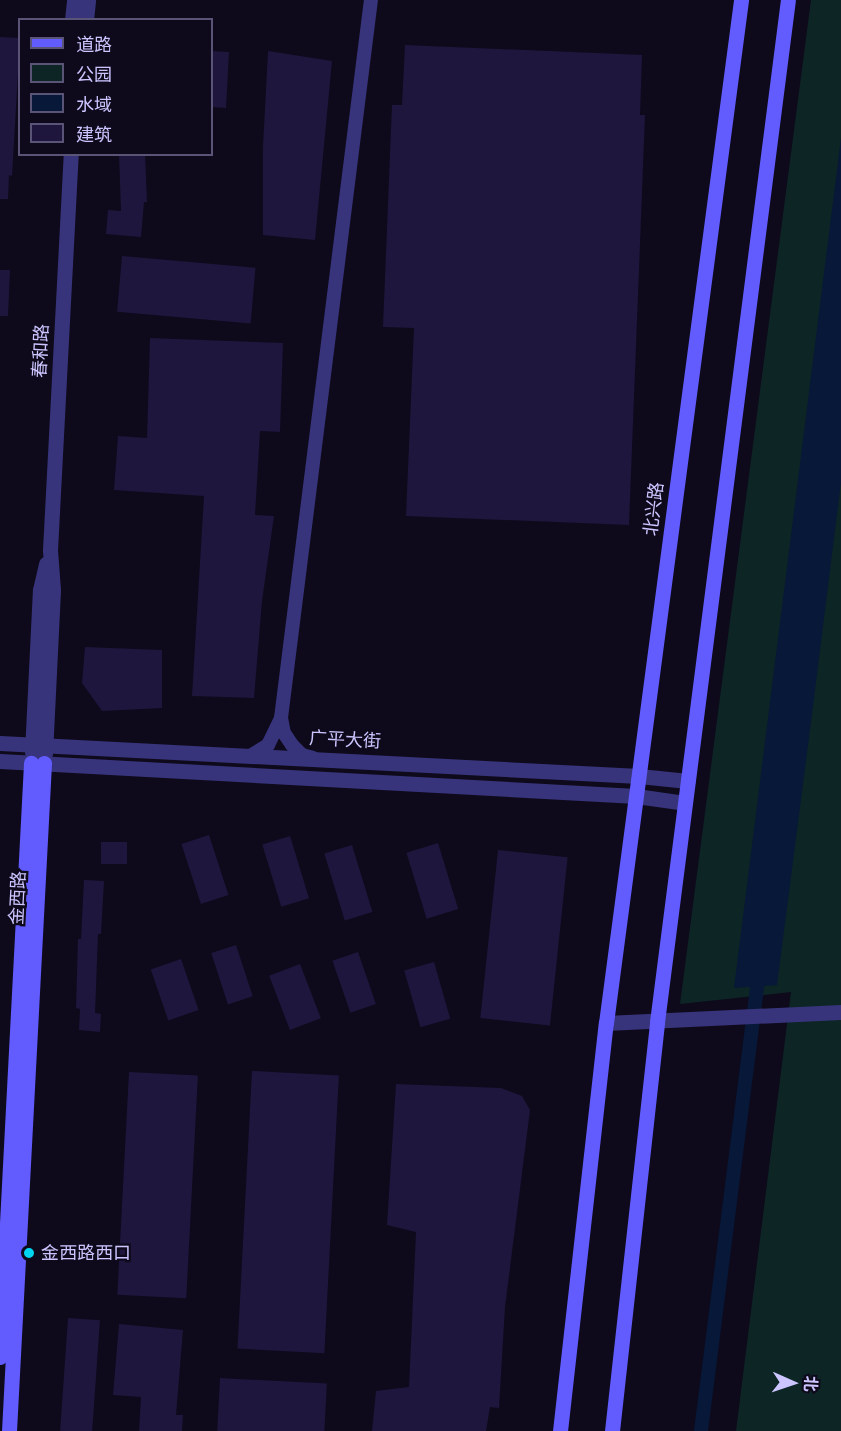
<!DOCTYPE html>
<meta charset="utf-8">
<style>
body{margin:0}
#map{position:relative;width:841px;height:1431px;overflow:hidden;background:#0e0a1b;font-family:Quicksand,"Noto Sans SC",sans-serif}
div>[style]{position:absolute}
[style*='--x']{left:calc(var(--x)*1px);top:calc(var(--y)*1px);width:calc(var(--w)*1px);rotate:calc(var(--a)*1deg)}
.green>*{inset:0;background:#0d2525}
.water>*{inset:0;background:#071838}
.canal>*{height:14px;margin:-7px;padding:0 7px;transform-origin:7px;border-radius:7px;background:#071838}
.building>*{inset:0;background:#1f163d;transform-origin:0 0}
.minor>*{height:14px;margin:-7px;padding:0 7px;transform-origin:7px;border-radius:7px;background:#38347c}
.tertiary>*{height:15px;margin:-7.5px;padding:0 7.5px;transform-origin:7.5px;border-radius:7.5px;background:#38347c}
.secondary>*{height:15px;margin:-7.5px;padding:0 7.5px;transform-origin:7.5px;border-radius:7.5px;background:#625cff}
.dots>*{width:16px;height:16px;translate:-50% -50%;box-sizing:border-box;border:3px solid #0e0a1b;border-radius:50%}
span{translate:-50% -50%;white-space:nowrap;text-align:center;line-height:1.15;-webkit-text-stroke:4.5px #0e0a1b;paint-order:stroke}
.street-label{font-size:18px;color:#ccc5ff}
.poi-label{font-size:18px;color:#ccc5ff}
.left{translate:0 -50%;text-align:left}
.legend{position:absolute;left:18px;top:18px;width:195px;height:138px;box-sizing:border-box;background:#0e0a1b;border:2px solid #5a5576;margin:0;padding:8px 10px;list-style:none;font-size:18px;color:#ccc5ff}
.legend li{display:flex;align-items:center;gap:12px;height:30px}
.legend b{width:30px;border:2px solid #5a5576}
.north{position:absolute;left:763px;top:1353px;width:60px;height:60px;-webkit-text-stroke:4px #0e0a1b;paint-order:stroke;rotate:93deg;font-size:16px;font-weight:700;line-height:24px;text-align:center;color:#ccc5ff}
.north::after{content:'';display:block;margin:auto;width:21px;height:27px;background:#ccc5ff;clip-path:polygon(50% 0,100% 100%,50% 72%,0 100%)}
</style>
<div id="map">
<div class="green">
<div style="clip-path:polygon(811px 0,841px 0,841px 1431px,736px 1431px,791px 992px,680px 1004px)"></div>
</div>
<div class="water">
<div style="clip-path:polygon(841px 138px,841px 482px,811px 722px,777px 985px,734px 988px)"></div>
</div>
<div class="canal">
<div style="--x:701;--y:1431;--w:466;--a:-82.8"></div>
</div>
<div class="building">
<div style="clip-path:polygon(0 37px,20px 38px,12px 176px,9px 175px,8px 199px,0 199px)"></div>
<div style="clip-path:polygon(405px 45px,642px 55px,640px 115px,645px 115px,629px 525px,406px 516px,414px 328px,383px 327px,392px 105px,402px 105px)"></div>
<div style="clip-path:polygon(212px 51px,229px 52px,226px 108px,212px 107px)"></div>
<div style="clip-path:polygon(268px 51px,332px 61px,315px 240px,263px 235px,263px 147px)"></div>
<div style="clip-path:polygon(119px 154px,145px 154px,147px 202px,144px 202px,141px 237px,106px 234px,108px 210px,121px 211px)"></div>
<div style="left:122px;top:256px;width:134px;height:56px;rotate:5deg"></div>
<div style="clip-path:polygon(0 270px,10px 270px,8px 316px,0 316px)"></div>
<div style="clip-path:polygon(150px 338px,283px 343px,280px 432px,260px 431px,255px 515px,274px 516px,262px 601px,254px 698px,192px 696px,204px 496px,114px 490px,118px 436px,147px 438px)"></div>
<div style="clip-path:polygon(85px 647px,162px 650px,162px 708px,102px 711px,82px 683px)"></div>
<div style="left:209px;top:835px;width:63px;height:29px;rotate:72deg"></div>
<div style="left:290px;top:836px;width:65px;height:29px;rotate:73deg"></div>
<div style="left:101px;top:842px;width:26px;height:22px"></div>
<div style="left:438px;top:843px;width:69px;height:33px;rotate:73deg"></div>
<div style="left:352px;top:845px;width:70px;height:29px;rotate:73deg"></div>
<div style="left:498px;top:850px;width:70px;height:169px;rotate:6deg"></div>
<div style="clip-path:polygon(84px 880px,104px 881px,101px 934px,98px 934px,95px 1013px,101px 1014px,100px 1032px,79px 1030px,80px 1009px,76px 1008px,78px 939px,81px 939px)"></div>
<div style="left:236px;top:945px;width:54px;height:26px;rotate:72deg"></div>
<div style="left:358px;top:952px;width:55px;height:27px;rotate:71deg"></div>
<div style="left:181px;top:959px;width:54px;height:32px;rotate:71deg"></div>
<div style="left:434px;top:962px;width:59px;height:31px;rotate:74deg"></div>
<div style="left:300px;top:964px;width:58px;height:33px;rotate:69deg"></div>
<div style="left:252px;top:1071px;width:87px;height:278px;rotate:3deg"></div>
<div style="left:129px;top:1072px;width:69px;height:223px;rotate:3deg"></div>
<div style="clip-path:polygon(396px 1084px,501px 1088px,522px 1096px,530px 1110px,505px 1307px,499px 1408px,490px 1407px,486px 1431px,372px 1431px,376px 1391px,409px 1387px,416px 1232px,387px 1225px)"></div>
<div style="left:68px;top:1318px;width:32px;height:113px;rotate:4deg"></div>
<div style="clip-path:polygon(119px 1324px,183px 1330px,176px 1415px,183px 1415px,182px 1431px,139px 1431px,141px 1397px,113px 1395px)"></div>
<div style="left:220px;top:1378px;width:107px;height:53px;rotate:3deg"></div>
</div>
<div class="minor">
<div style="--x:281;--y:718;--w:15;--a:79"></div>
<div style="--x:284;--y:733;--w:14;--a:56"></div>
<div style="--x:292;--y:745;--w:14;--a:45"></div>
<div style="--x:302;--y:755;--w:11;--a:15"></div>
<div style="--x:252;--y:755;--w:19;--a:-32"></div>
<div style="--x:268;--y:745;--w:30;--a:-64"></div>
<div style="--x:281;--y:718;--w:724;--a:-82.86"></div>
</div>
<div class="tertiary">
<div style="--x:72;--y:20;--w:20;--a:-84"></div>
<div style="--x:86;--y:20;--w:20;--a:-84"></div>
<div style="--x:0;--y:743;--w:640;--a:2.96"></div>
<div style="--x:639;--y:776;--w:49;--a:5.8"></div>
<div style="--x:32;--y:752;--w:162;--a:-87.2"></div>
<div style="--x:40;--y:590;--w:27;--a:-77"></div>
<div style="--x:45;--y:754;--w:164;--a:-87.2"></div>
<div style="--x:53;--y:590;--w:40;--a:-94.3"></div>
<div style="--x:50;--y:550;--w:397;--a:-87"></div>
<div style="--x:0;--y:761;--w:637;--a:3.15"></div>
<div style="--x:636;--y:796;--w:49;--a:8.1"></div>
<div style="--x:606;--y:1023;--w:235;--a:-2.7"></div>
</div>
<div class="secondary">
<div style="--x:0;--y:1357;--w:595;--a:-87.01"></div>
<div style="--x:9;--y:1431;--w:669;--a:-87"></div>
<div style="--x:560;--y:1431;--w:411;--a:-83.6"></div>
<div style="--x:606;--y:1023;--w:1032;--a:-82.48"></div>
<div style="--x:612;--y:1431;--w:411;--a:-83.7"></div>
<div style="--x:657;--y:1022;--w:1030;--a:-82.7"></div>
</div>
<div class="dots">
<div style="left:29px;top:1253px;background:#00d4f0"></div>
</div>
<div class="street-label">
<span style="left:41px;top:351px;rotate:-87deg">春和路</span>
<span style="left:654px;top:509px;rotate:-83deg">北兴路</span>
<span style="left:345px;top:740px;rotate:3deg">广平大街</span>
<span style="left:18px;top:898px;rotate:-87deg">金西路</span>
</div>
<div class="poi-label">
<span class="left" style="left:41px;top:1253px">金西路西口</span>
</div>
<ul class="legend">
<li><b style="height:8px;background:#625cff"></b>道路</li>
<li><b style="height:16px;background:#0d2525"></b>公园</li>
<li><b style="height:16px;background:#071838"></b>水域</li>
<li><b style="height:16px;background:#1f163d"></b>建筑</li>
</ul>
<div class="north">北</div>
</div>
